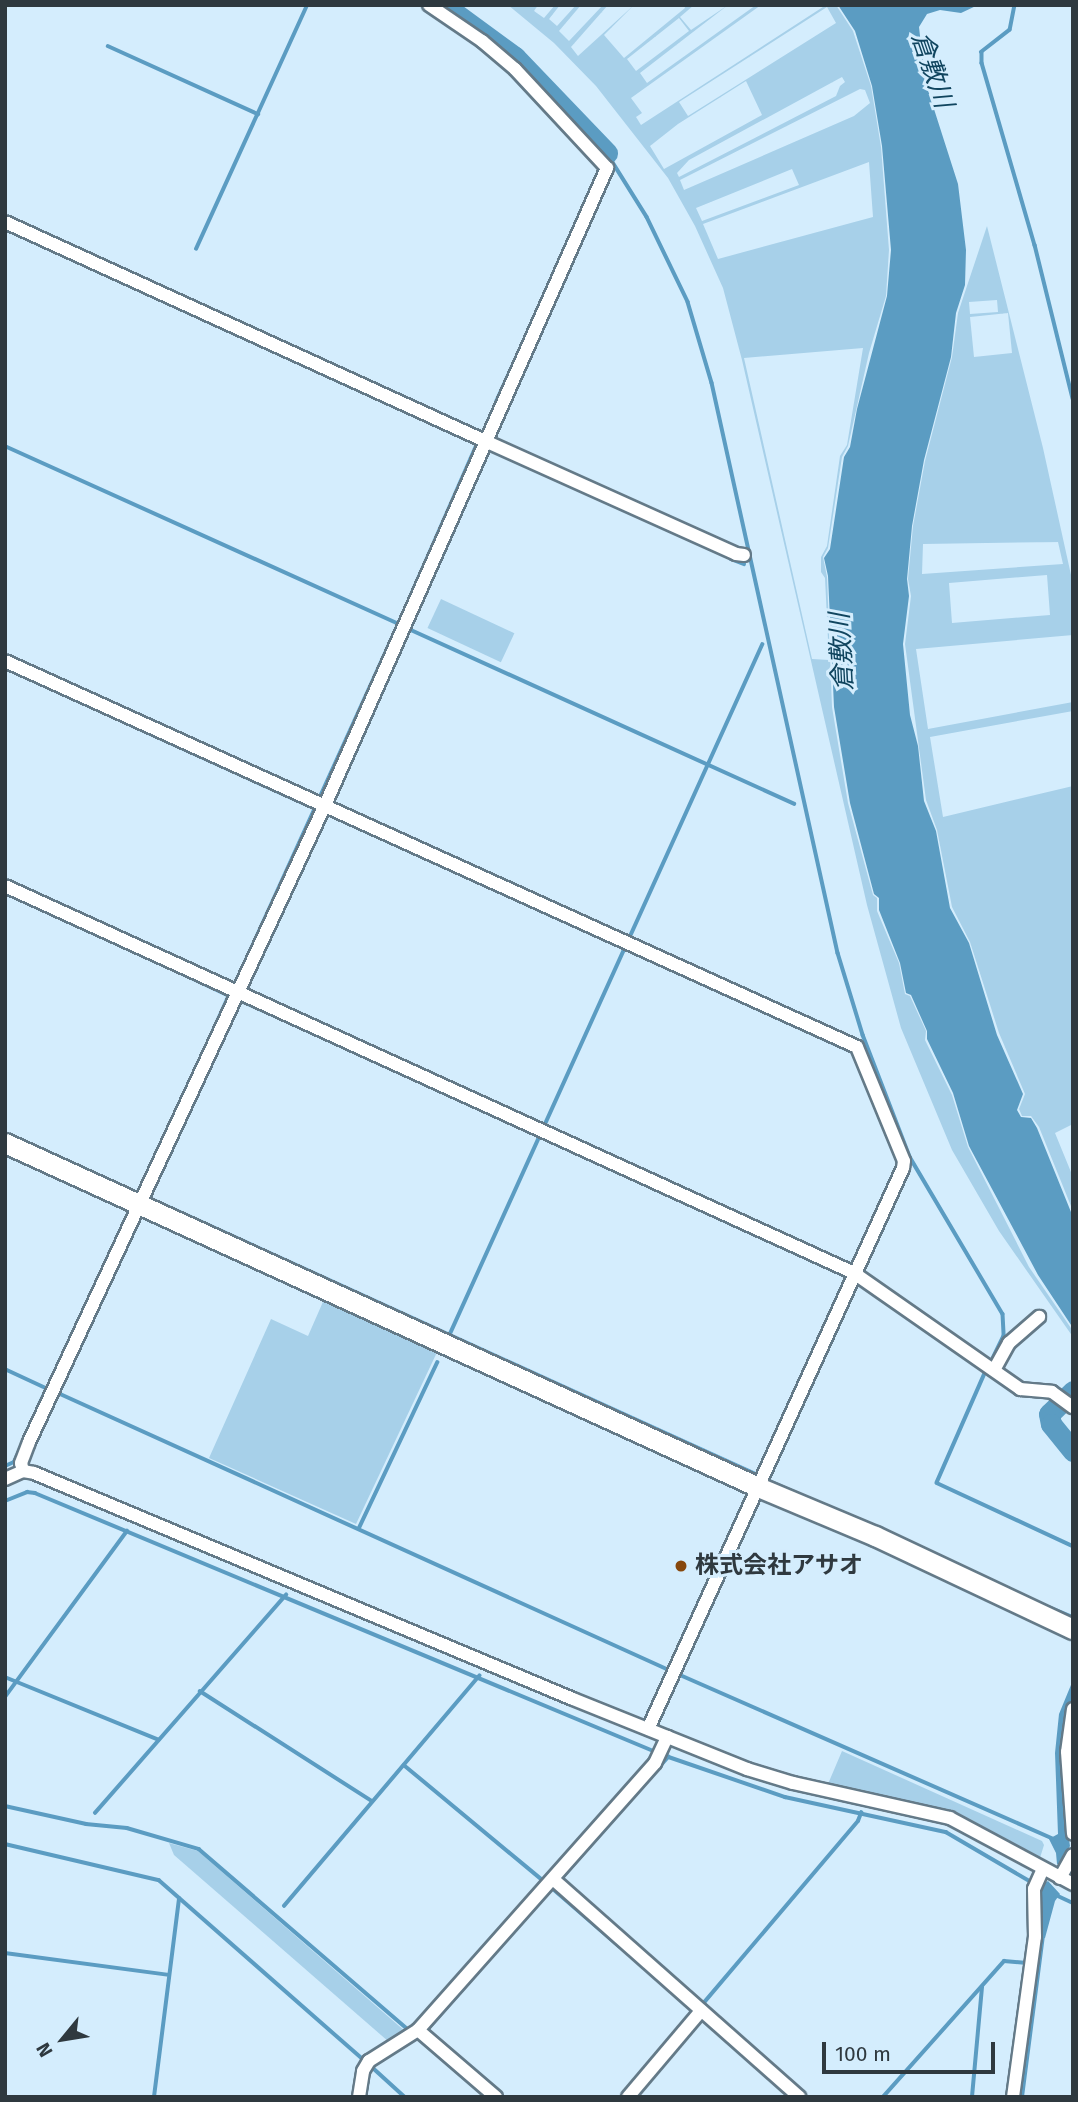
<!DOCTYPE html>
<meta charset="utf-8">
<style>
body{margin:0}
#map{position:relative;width:1078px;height:2102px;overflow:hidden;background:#d4edfd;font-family:"Fira Sans","Noto Sans JP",sans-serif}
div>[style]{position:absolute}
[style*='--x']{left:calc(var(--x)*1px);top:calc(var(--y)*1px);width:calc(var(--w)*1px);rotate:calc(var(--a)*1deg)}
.green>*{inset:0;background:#a7d0e9;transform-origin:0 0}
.water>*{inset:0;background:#5b9cc2}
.stream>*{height:3.5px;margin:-1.75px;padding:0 1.75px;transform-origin:1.75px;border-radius:1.75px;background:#5b9cc2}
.river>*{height:21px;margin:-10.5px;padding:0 10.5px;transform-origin:10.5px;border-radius:10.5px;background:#5b9cc2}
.roads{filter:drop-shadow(2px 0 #647a88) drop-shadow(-2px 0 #647a88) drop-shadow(0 2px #647a88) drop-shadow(0 -2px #647a88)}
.street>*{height:12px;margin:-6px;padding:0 6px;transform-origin:6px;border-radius:6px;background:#fff}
.secondary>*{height:19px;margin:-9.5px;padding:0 9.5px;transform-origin:9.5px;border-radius:9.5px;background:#fff}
.dots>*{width:19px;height:19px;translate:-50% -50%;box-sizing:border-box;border:4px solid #d4edfd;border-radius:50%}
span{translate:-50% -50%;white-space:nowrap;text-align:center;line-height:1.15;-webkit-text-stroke:6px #d4edfd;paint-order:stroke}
.poi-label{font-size:24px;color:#2f393f;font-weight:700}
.left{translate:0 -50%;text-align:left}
.water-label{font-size:26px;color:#10455f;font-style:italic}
.frame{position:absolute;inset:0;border:7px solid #2f393f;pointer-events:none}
.north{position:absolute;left:28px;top:2004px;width:70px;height:70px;-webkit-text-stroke:5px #d4edfd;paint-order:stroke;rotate:240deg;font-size:19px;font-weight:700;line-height:28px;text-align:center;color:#2f393f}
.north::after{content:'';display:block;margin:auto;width:24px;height:32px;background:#2f393f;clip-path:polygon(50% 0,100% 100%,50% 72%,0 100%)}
.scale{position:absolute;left:822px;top:2042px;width:173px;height:32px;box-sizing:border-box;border:4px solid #2f393f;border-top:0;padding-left:9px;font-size:21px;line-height:24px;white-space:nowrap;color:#2f393f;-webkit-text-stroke:5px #d4edfd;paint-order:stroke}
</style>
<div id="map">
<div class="green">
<div style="clip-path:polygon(evenodd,508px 5px,538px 5px,534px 11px,544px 18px,555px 5px,560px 5px,549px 19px,557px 26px,576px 5px,581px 5px,559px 31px,569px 41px,603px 5px,608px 5px,571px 47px,578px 56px,634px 5px,604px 35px,624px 58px,685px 8px,684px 5px,694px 5px,680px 17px,691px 30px,728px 5px,640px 73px,647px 83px,756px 5px,761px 5px,631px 98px,642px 113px,636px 117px,641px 125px,826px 5px,836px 5px,853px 31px,871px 86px,881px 147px,889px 250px,886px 296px,869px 353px,848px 446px,842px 457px,828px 548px,823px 557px,827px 577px,832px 707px,848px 803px,873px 895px,877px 898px,877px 911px,899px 963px,905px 994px,910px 996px,926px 1031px,925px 1040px,952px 1095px,968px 1147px,1029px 1267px,1073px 1331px,1073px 1337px,999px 1231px,952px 1150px,901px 1028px,867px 905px,742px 360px,723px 288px,695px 226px,668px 178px,596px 86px,554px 43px,508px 5px,827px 7px,836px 23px,688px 116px,679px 102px,827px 7px,508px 5px,679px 18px,689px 31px,636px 71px,627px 59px,679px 18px,508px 5px,842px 77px,845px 82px,840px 86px,836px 96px,679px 177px,677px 173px,689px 160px,842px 77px,508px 5px,746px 81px,762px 115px,664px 169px,650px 146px,678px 124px,746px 81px,508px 5px,860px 89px,865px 90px,870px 103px,854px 116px,684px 190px,680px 180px,860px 89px,508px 5px,869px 162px,873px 217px,718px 259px,703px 224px,869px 162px,508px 5px,792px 169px,799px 185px,702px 221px,696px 208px,792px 169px,508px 5px,863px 348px,847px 445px,840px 456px,827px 546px,821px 557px,821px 572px,825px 578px,829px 660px,812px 659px,744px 358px,863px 348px)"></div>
<div style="clip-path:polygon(evenodd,987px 226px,1043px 448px,1073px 584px,1073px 635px,916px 649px,928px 729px,1073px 702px,1073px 711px,930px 737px,943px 817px,1073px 786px,1073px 1124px,1055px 1133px,1073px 1177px,1073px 1211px,1039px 1127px,1031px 1116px,1022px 1116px,1019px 1109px,1025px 1094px,999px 1033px,970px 942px,952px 907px,937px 830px,926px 800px,905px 644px,911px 596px,908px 579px,913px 526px,925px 461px,952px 357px,958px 313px,987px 226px,997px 300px,998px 312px,970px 314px,969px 302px,997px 300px,987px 226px,1008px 313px,1012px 353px,974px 357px,970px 317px,1008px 313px,987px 226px,1058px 542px,1063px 564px,922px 574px,923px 544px,1058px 542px,987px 226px,1047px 575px,1050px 615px,952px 623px,949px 583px,1047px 575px)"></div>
<div style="left:441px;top:599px;width:81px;height:32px;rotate:25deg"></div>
<div style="clip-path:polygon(326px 1295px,439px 1348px,356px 1524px,209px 1458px,271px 1319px,308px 1336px)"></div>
<div style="clip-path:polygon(842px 1751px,1042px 1841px,1044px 1845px,1039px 1861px,939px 1811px,828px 1784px)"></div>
<div style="clip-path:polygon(169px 1843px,198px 1851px,406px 2032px,389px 2042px,174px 1855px)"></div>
</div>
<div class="water">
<div style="clip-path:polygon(838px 5px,978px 5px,961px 13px,940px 10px,927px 14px,919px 27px,925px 81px,958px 184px,966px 250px,965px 285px,956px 313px,951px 357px,924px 460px,912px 526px,907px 579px,909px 596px,903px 644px,910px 715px,918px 746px,924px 801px,936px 831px,950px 908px,969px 943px,997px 1035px,1023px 1094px,1017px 1110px,1021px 1117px,1031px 1118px,1037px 1128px,1073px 1217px,1073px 1328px,1038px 1275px,969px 1146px,953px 1093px,927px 1039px,927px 1031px,911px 995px,906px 993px,900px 963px,879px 910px,879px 898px,874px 894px,850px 803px,834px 707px,828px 576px,824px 558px,830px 549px,844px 457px,850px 447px,857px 409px,887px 296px,891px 250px,882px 146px,872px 86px,855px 31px)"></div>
<div style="clip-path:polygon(1051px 1405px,1056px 1409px,1056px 1420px,1061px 1428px,1073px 1441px,1073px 1458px,1046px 1428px,1044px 1413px)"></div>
<div style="clip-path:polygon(1073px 1680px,1073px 1699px,1066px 1717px,1067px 1826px,1070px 1846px,1060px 1865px,1057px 1864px,1056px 1853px,1049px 1839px,1058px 1834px,1055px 1753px,1059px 1714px)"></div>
<div style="clip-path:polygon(1048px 1881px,1060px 1894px,1055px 1901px,1045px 1938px,1041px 1938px,1038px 1892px,1041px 1885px)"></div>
</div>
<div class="stream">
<div style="--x:1015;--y:5;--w:25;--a:101"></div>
<div style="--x:1010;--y:30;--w:36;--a:142"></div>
<div style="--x:982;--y:52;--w:11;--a:90"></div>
<div style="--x:982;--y:63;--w:190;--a:73.8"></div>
<div style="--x:1035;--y:245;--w:158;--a:76.1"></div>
<div style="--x:108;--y:46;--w:165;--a:24.4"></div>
<div style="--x:607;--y:153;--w:75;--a:58"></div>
<div style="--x:647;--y:217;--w:94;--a:64.2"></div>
<div style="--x:688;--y:302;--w:84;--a:73.5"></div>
<div style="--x:712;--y:383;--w:584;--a:77.54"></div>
<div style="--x:838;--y:953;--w:86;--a:73"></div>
<div style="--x:863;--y:1035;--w:131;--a:68.9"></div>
<div style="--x:910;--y:1157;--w:182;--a:59.4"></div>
<div style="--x:1003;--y:1314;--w:22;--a:87"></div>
<div style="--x:1004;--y:1336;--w:30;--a:116"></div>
<div style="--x:196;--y:249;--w:268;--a:-65.5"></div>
<div style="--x:496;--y:402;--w:51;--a:-65.5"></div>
<div style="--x:5;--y:446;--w:432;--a:24.3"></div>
<div style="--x:731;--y:559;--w:14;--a:21"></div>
<div style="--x:411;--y:595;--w:167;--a:-66.4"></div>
<div style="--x:409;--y:629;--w:423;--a:24.4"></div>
<div style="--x:131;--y:725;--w:203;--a:24.4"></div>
<div style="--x:319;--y:799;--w:199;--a:-65.6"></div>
<div style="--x:327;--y:813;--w:578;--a:24.44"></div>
<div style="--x:241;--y:971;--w:181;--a:-65.6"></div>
<div style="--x:179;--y:972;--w:59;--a:25.3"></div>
<div style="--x:239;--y:1000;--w:62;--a:23.7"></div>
<div style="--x:208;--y:1042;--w:51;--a:-65.9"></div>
<div style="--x:147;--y:1197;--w:671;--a:24.47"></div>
<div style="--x:449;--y:1336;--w:759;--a:-65.63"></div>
<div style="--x:5;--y:1369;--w:47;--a:24.9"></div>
<div style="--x:987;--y:1369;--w:124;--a:113.7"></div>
<div style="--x:937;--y:1483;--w:150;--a:24.9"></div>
<div style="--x:56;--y:1392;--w:683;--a:24.39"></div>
<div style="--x:678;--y:1674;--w:410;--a:23.7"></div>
<div style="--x:39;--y:1405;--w:19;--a:-65"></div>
<div style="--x:5;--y:1466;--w:10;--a:-24"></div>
<div style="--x:14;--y:1462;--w:17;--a:-65"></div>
<div style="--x:765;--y:1479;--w:35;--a:24"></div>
<div style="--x:5;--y:1501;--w:24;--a:-22"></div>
<div style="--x:27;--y:1492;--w:8;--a:7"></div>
<div style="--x:35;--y:1493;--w:673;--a:22.64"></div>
<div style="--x:359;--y:1528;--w:183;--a:-64.7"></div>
<div style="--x:1049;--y:1607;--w:26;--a:23"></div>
<div style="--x:5;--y:1677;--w:166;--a:22.2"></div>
<div style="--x:200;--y:1691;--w:204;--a:32.6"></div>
<div style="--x:5;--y:1697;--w:206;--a:-53.7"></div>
<div style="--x:663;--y:1755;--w:129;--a:19"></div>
<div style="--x:785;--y:1797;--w:165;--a:12.3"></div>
<div style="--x:946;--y:1832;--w:101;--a:30.4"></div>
<div style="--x:404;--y:1765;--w:183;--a:39.7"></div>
<div style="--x:5;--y:1806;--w:83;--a:12.5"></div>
<div style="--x:86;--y:1824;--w:41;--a:5.6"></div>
<div style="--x:127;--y:1828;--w:75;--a:16.3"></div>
<div style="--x:199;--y:1849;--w:279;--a:40.8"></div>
<div style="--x:95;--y:1813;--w:290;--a:-48.8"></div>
<div style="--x:5;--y:1844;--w:158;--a:13.2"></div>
<div style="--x:159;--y:1880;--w:274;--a:41.3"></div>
<div style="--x:560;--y:1880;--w:164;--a:-48.7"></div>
<div style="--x:551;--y:1887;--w:90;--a:40.9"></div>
<div style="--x:1056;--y:1895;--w:19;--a:25"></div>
<div style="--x:284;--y:1906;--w:302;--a:-49.7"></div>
<div style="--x:5;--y:1953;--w:165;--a:7.6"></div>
<div style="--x:702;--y:2005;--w:241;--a:-49.7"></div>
<div style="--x:858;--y:1821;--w:9;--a:-69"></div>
<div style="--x:425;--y:2032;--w:192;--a:-48.6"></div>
<div style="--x:371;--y:2066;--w:46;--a:42.4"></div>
<div style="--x:154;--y:2097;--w:200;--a:-82.8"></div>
<div style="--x:365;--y:2097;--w:19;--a:-81"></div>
<div style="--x:883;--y:2097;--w:182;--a:-48.3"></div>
<div style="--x:1004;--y:1961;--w:23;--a:5"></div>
<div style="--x:972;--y:2097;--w:110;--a:-84.8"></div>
<div style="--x:1022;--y:2097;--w:162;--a:-82.6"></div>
</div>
<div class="river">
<div style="--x:444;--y:5;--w:88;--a:36.2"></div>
<div style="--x:515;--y:57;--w:133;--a:46.2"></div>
<div style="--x:1073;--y:1391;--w:33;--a:136"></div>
<div style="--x:1049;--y:1414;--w:10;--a:79"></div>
<div style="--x:1051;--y:1424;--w:35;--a:51"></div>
</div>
<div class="roads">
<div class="street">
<div style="--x:5;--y:222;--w:528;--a:24.52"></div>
<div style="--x:485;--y:441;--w:275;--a:24.2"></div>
<div style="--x:736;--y:554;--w:8;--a:7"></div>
<div style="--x:5;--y:661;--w:935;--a:24.37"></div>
<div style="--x:857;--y:1047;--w:123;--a:67.6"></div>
<div style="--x:904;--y:1161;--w:7;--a:98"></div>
<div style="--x:903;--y:1168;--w:616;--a:114.44"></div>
<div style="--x:5;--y:886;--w:933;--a:24.5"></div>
<div style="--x:854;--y:1273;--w:203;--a:34.9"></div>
<div style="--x:1020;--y:1389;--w:32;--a:5"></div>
<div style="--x:1052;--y:1392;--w:26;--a:36"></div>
<div style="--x:994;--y:1370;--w:31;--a:-61"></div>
<div style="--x:1009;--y:1343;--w:40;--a:-41"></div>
<div style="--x:23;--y:1471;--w:8;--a:-104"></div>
<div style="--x:21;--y:1463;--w:22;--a:-69"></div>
<div style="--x:29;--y:1442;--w:702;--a:-65.08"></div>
<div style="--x:325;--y:805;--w:697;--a:-66.12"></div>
<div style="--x:607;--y:168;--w:135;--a:-132.9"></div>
<div style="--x:515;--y:69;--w:43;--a:-139.7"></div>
<div style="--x:482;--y:41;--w:64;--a:-145.8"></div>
<div style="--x:5;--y:1479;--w:20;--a:-24"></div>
<div style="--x:23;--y:1471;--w:11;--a:10"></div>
<div style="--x:34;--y:1473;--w:584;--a:22.75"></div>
<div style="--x:573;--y:1699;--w:188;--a:21.9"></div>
<div style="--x:747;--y:1769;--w:48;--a:16.9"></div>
<div style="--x:793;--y:1783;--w:161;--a:12.6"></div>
<div style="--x:950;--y:1818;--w:140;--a:28.2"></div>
<div style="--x:1073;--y:1709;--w:43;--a:97.9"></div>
<div style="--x:1067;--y:1752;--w:82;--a:85.8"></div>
<div style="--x:1060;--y:1878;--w:26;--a:-61"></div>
<div style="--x:553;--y:1879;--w:329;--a:41.5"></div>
<div style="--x:418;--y:2030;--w:103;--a:40.7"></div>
<div style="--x:359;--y:2097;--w:26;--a:-81"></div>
<div style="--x:363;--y:2071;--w:12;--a:-59"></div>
<div style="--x:369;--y:2061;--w:58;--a:-32.3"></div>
<div style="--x:418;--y:2030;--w:357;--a:-48.4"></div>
<div style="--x:655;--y:1763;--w:29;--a:-65"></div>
<div style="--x:628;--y:2097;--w:113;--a:-49.7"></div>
<div style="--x:1013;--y:2097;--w:162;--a:-82.2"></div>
<div style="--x:1035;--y:1937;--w:48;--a:-91.2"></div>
<div style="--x:1034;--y:1889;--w:22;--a:-66"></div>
</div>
<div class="secondary">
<div style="--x:5;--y:1143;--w:828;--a:24.55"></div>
<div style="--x:758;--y:1487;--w:127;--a:22.7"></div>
<div style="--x:875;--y:1536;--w:219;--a:25.2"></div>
</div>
</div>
<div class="dots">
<div style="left:681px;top:1566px;background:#86470c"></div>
</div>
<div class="poi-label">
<span class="left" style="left:695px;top:1566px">株式会社アサオ</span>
</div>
<div class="water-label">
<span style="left:932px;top:70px;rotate:71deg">倉敷川</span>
<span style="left:842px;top:652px;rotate:-93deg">倉敷川</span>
</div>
<div class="frame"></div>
<div class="north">N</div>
<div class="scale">100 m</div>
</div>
